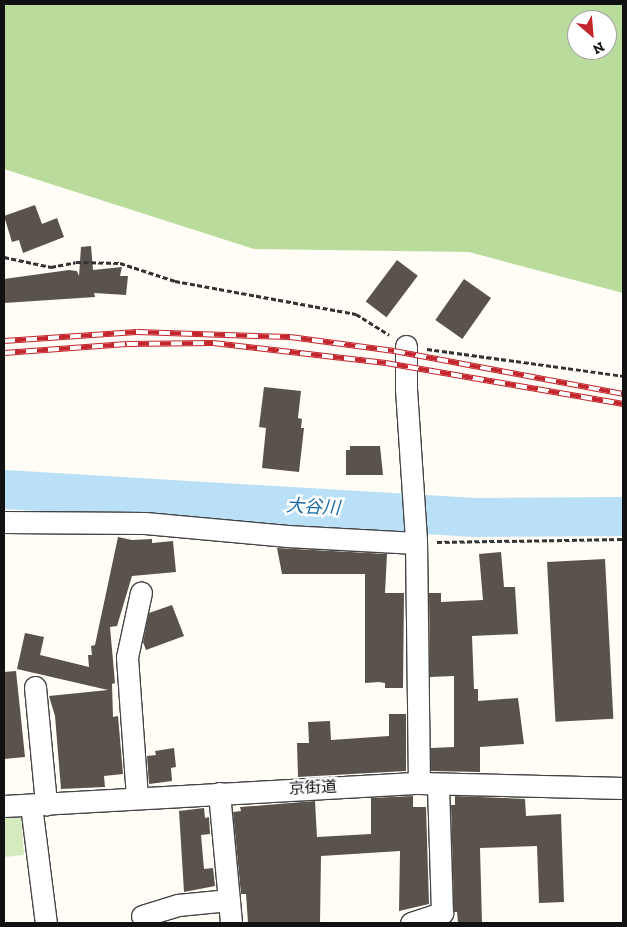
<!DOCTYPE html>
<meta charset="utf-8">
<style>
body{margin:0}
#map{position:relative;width:627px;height:927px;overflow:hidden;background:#fffdf5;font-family:"Zilla Slab","Noto Sans JP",serif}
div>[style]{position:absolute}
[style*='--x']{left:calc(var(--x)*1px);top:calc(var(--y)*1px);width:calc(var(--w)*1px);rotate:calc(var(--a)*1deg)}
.green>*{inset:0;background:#d5ebbd}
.forest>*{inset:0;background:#b9dc9c}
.river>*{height:39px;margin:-19.5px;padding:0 19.5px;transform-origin:19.5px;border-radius:19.5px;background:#b9e0f7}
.building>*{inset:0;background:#5a524d;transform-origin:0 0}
.path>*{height:3px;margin-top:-1.5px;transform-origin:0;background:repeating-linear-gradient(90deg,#333 0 5px,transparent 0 7.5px)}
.roads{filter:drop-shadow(1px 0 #444) drop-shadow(-1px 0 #444) drop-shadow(0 1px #444) drop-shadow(0 -1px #444)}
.minor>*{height:21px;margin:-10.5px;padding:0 10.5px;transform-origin:10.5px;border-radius:10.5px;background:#fff}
.rail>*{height:5.5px;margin-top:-2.75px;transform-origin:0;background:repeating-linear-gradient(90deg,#fff 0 11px,#c4262e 0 22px);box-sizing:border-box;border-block:1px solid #c4262e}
span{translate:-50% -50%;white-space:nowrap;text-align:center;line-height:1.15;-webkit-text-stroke:5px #fff;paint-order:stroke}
.street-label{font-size:16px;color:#111}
.water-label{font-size:18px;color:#1768a6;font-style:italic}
.frame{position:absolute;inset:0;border:5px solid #111;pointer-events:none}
.north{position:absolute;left:567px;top:10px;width:50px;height:50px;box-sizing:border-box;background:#fff;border:1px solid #a0a0a0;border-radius:50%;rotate:153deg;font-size:14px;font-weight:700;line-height:20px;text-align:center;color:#111}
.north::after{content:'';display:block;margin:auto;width:18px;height:22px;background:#c4262e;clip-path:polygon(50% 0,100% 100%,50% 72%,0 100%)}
</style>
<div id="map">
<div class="green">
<div style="clip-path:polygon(21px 815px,24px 855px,4px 857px,4px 816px)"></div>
</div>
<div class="forest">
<div style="clip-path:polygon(evenodd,4px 4px,623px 4px,623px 293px,469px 252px,254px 249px,4px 169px,4px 4px,577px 20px,607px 20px,607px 50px,577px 50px,577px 20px)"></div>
</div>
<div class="river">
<div style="--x:4;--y:489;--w:472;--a:3.4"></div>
<div style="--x:475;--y:517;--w:148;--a:-0.4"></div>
</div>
<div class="building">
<div style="clip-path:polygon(35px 205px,42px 224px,57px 218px,64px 237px,23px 253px,19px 240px,12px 242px,4px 216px)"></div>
<div style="clip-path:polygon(91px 246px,93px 270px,122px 267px,120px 276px,128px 276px,126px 295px,94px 293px,95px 297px,4px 303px,4px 279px,69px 270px,77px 271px,79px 276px,81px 247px)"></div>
<div style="left:397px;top:260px;width:26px;height:52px;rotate:37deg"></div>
<div style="left:464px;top:279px;width:33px;height:50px;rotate:35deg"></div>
<div style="clip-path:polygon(264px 387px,301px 391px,298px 418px,302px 419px,301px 428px,304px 428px,299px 472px,262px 468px,266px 428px,259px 427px)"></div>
<div style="clip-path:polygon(350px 446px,380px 446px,383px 475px,346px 475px,346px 450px,350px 450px)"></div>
<div style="clip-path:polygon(118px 537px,132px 540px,152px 539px,152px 543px,173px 541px,176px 572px,132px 576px,117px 626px,110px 627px,115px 683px,112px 684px,113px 717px,118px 716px,123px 774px,104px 776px,105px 787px,61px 789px,55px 716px,49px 696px,108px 690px,17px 669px,25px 633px,44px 637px,40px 655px,89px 667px,88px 655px,92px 655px,91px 646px,95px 645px)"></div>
<div style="clip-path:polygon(277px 548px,387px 554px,385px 593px,404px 593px,403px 688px,385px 688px,385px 683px,379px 682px,365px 683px,365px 574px,282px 574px)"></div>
<div style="clip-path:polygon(501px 552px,504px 587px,515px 587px,518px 634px,472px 636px,474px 689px,478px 689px,478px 701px,518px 698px,524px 744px,480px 747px,480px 772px,431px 771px,431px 748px,454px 747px,454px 676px,430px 677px,429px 593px,441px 593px,441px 602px,483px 600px,479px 554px)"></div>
<div style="left:605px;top:559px;width:160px;height:58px;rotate:87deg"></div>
<div style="clip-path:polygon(172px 605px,184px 636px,146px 650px,143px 642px,149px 613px)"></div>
<div style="clip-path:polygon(16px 671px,25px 757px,4px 759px,4px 672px)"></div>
<div style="clip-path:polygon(389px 714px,406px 714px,406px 771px,298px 777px,297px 743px,309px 743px,308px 722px,330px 721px,331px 740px,389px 736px)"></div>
<div style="clip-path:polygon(174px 748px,176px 767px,171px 768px,172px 781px,149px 784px,147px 756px,156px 755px,155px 751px)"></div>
<div style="clip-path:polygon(413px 796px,413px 807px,426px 807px,429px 904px,399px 911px,400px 851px,321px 856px,320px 923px,248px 923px,246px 894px,241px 894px,233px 812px,241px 811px,240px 807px,315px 801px,317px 837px,371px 834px,371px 798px)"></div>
<div style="clip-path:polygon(455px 796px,525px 799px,526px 816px,561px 814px,564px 902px,539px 903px,537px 846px,480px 848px,482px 923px,458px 923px,457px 912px,454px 912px,451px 805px,455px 805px)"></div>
<div style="clip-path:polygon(204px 808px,205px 818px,209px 817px,210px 834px,201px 835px,204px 869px,213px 868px,215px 886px,184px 892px,179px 811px)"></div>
</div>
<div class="path">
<div style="--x:4;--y:257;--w:48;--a:12"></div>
<div style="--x:51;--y:267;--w:25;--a:-11"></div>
<div style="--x:76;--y:262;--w:44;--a:1.3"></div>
<div style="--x:120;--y:263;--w:58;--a:18.1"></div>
<div style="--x:175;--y:281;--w:184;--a:10.3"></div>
<div style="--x:356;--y:314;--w:39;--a:32"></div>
<div style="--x:427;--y:349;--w:198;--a:7.8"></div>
<div style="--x:437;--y:542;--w:186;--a:-0.9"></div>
</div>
<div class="roads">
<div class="minor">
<div style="--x:406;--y:346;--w:43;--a:90"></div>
<div style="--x:406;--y:389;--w:151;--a:86.2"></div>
<div style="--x:416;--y:540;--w:243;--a:89.3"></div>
<div style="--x:4;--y:522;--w:141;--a:0.4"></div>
<div style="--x:145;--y:523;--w:143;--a:5.2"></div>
<div style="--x:287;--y:536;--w:129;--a:3.1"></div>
<div style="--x:35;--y:687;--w:118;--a:84.6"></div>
<div style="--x:219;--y:793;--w:131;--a:84.7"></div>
<div style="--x:137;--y:797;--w:140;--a:-94.1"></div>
<div style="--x:127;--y:657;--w:66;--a:-77.8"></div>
<div style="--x:31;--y:805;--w:119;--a:82.8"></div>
<div style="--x:4;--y:806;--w:416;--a:-3.2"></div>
<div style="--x:419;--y:783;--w:204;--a:1.4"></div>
<div style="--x:142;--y:916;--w:38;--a:-17"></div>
<div style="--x:178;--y:905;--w:51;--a:-5.6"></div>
<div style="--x:411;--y:923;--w:33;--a:-18"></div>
<div style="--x:442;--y:913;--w:129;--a:-91.8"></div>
</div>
</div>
<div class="rail">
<div style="--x:4;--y:341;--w:133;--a:-3.9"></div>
<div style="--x:137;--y:332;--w:153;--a:1.9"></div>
<div style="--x:290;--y:337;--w:105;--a:7.7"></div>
<div style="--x:394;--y:351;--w:233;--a:10.6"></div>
<div style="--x:4;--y:353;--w:123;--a:-4.2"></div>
<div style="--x:127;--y:344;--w:86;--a:-0.7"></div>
<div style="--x:213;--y:343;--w:174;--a:6.6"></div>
<div style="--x:386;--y:363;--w:241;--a:9.8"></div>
</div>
<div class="street-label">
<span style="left:313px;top:788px;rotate:-3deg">京街道</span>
</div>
<div class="water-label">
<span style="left:313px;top:507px;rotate:3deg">大谷川</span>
</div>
<div class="frame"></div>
<div class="north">N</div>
</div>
